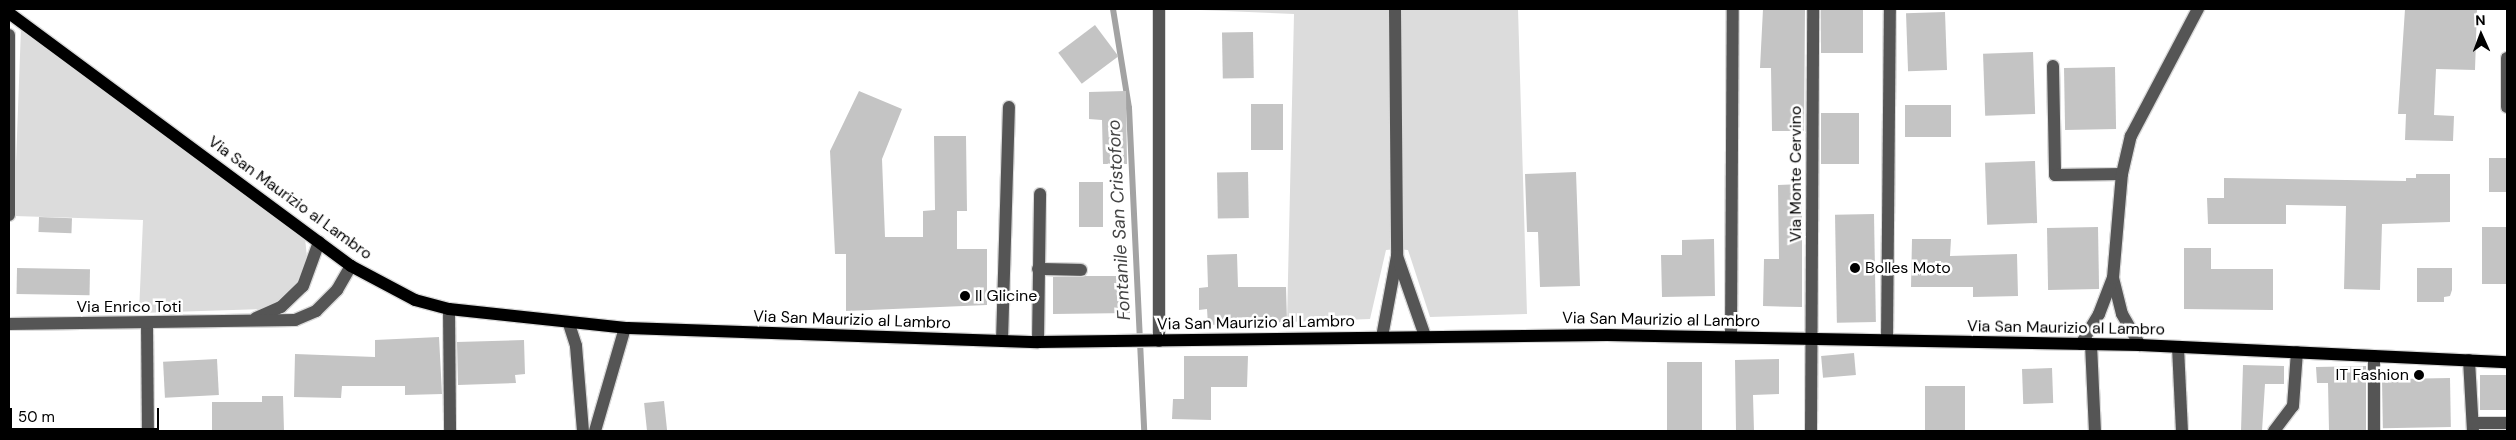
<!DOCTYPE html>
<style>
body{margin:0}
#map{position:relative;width:2516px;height:440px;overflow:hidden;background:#fff;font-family:"DM Sans",sans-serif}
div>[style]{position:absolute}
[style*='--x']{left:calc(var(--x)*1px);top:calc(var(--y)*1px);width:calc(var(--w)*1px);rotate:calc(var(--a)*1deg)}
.green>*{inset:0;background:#dcdcdc}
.stream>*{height:6px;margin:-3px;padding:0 3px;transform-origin:3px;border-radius:3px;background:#a3a3a3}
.building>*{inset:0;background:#c4c4c4;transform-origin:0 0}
.roads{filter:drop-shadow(1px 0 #dbdbdb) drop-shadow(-1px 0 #dbdbdb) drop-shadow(0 1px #dbdbdb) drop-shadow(0 -1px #dbdbdb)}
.minor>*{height:12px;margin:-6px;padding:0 6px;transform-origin:6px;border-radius:6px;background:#555}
.major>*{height:12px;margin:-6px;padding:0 6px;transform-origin:6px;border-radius:6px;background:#000}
.dots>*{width:14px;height:14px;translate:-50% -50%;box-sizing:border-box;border:2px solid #fff;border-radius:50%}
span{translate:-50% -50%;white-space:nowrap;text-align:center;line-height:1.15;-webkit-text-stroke:5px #fff;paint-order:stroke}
.street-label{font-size:16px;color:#000}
.poi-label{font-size:16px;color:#000}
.left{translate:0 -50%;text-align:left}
.right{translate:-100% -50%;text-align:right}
.water-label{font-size:18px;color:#444;font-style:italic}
.frame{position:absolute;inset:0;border:10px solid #000;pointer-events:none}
.north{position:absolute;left:2456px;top:10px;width:50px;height:50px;-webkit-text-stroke:4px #fff;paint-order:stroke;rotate:358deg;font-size:14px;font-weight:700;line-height:20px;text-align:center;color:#000}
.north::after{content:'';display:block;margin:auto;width:18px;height:22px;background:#000;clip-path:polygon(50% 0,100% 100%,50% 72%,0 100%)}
.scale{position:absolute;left:10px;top:408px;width:149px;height:22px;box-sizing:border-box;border:2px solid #000;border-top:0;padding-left:6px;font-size:15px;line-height:18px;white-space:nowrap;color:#000;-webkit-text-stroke:4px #fff;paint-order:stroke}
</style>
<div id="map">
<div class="green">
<div style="clip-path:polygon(1177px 9px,1518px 9px,1527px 314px,1430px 317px,1408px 250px,1397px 249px,1386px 250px,1370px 319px,1287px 322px,1294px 14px)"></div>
<div style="clip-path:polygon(21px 28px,305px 238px,307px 257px,300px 282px,279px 302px,264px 309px,139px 313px,143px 220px,14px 216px)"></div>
</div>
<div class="stream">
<div style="--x:1113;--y:9;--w:100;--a:80.8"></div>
<div style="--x:1129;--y:108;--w:323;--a:87.3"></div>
</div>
<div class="building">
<div style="clip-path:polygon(1763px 9px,1805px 9px,1804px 131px,1772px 131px,1771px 68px,1760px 68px)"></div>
<div style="left:1821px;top:9px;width:42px;height:44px"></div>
<div style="clip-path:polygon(2405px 9px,2477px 9px,2475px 70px,2436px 69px,2434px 115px,2454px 116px,2453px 141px,2405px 140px,2406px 114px,2398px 114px)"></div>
<div style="left:1945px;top:12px;width:58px;height:39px;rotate:88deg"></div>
<div style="left:1095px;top:25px;width:39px;height:46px;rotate:53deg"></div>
<div style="left:1253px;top:32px;width:46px;height:31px;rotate:89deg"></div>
<div style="left:2033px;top:52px;width:62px;height:50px;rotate:88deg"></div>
<div style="left:2115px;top:67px;width:62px;height:51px;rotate:89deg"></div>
<div style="clip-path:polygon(859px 91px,902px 109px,882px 159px,885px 237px,923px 237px,923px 211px,935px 210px,934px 136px,966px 136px,967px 211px,957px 211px,957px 249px,987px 249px,987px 305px,846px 311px,846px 254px,835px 254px,830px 151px)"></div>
<div style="clip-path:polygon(1126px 91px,1127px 164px,1103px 164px,1102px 120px,1089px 119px,1089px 92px)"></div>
<div style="left:1251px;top:104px;width:32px;height:46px"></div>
<div style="left:1951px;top:105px;width:32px;height:46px;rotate:90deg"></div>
<div style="left:1821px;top:113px;width:38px;height:51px"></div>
<div style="left:2489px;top:158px;width:18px;height:34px"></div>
<div style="left:2035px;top:161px;width:62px;height:50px;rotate:88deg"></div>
<div style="left:1248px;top:172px;width:46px;height:31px;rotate:89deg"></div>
<div style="clip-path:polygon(1576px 172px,1580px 286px,1540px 287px,1538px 232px,1527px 232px,1525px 174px)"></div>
<div style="clip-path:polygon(2416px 174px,2450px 174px,2450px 222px,2382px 224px,2380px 290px,2344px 289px,2346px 206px,2286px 205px,2286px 224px,2208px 224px,2207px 198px,2224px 198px,2224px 178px,2406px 181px,2406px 178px,2416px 178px)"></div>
<div style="left:1079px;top:182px;width:24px;height:45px"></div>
<div style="clip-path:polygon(1802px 184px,1802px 307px,1763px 306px,1764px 259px,1779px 259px,1778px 185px)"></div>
<div style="left:1874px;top:214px;width:108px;height:39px;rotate:89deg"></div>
<div style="left:39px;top:217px;width:33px;height:15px;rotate:2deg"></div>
<div style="left:2098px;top:227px;width:62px;height:51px;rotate:89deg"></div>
<div style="left:2482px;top:227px;width:25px;height:57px"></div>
<div style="clip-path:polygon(1714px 239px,1715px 296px,1662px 297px,1661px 255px,1682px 255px,1682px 240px)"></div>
<div style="clip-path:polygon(1912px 239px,1951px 239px,1950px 256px,2017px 254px,2018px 296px,1973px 297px,1973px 287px,1911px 287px)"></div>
<div style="clip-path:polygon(2184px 248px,2211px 248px,2211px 269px,2273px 269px,2273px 310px,2184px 309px)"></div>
<div style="clip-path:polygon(1237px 254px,1238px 287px,1286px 287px,1287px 322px,1208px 325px,1207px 309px,1199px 310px,1199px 288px,1208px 287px,1207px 255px)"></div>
<div style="left:17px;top:268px;width:73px;height:26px;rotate:1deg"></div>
<div style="clip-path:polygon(2417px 268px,2452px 268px,2452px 290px,2450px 296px,2444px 297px,2444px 302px,2417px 302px)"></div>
<div style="clip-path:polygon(1086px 276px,1130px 276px,1130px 313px,1053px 314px,1053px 277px)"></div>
<div style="clip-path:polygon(439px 337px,442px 394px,405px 395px,405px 386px,342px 386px,341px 398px,294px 397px,295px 354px,375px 357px,375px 340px)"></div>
<div style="clip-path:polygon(524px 340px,525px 374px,515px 375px,516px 383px,458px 385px,457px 342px)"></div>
<div style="left:1854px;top:353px;width:22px;height:33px;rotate:85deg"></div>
<div style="clip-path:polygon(1184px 356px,1248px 356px,1247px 387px,1211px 387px,1211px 420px,1172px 419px,1173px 399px,1184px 399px)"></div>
<div style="left:217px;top:359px;width:36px;height:54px;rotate:87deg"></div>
<div style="clip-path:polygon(1779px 359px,1779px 394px,1753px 395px,1754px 431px,1736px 431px,1735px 360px)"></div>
<div style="left:1667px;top:362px;width:35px;height:69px"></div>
<div style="clip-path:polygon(2243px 365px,2284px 366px,2284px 384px,2265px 384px,2262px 431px,2241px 431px)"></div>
<div style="clip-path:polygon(2366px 366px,2366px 431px,2329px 431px,2328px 383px,2317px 383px,2316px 367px)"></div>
<div style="left:2052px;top:368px;width:35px;height:30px;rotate:88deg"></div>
<div style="left:2480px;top:375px;width:27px;height:35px"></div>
<div style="left:2450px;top:378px;width:49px;height:68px;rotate:89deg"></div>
<div style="left:1925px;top:386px;width:40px;height:45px"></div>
<div style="clip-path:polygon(262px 396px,283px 396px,284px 431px,212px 431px,212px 402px,262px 402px)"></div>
<div style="left:664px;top:401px;width:30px;height:20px;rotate:84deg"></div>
</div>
<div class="roads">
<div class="minor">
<div style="--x:1159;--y:9;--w:332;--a:90"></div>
<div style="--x:1395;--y:9;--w:247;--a:89.5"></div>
<div style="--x:9;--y:35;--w:180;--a:90"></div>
<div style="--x:2507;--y:58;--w:49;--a:90"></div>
<div style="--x:2053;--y:66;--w:109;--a:88.9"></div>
<div style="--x:2055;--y:175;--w:67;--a:-0.9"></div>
<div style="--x:1038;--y:269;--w:43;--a:1.3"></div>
<div style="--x:2113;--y:278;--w:37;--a:76"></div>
<div style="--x:2122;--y:314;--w:36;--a:60"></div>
<div style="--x:449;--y:309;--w:122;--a:89.5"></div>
<div style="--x:256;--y:318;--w:27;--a:-24"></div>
<div style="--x:281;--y:307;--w:30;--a:-44"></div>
<div style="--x:303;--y:286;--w:47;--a:-70"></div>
<div style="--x:147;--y:323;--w:108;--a:89.5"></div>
<div style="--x:9;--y:324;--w:286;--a:-0.8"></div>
<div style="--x:295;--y:320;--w:23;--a:-23"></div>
<div style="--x:316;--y:311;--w:30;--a:-45"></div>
<div style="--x:337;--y:290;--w:28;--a:-60"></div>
<div style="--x:569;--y:324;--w:23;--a:72"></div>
<div style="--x:576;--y:346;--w:85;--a:85.3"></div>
<div style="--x:1382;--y:337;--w:82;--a:-79.5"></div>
<div style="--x:1397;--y:256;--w:85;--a:70.7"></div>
<div style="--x:1731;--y:337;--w:328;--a:-89.7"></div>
<div style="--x:1887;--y:340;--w:331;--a:-89.5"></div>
<div style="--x:1002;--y:341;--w:234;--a:-88.3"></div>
<div style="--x:1038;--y:342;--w:148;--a:-89.2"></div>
<div style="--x:2081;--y:344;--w:35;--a:-59"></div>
<div style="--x:2099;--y:314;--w:39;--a:-69"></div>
<div style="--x:2113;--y:278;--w:104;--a:-85.1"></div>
<div style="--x:2122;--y:174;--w:39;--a:-77"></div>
<div style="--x:2131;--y:136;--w:144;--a:-62.2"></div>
<div style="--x:2091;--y:344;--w:87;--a:87.4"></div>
<div style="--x:2178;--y:347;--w:84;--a:87.3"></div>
<div style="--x:2374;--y:356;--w:75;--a:90"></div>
<div style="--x:2469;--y:360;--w:71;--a:86.8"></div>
<div style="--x:2473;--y:423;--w:34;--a:0"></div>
<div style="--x:595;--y:431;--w:107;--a:-73.8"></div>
<div style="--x:1811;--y:431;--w:422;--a:-89.7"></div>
<div style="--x:2274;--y:431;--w:31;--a:-53"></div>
<div style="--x:2293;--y:406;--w:54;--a:-85.8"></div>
</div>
<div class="major">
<div style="--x:9;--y:13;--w:425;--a:36.5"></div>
<div style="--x:351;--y:266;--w:72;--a:28"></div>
<div style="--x:415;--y:300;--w:35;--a:15"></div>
<div style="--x:449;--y:309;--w:180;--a:6.1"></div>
<div style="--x:628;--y:328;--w:410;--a:2"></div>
<div style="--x:1038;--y:342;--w:569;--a:-0.7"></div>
<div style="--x:1607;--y:335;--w:533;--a:1.07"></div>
<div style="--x:2140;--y:345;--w:367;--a:2.7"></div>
</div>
</div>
<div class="dots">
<div style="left:1855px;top:268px;background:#000"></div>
<div style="left:965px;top:296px;background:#000"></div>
<div style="left:2419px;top:375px;background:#000"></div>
</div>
<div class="street-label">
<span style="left:1796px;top:174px;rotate:-90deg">Via Monte Cervino</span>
<span style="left:290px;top:198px;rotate:36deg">Via San Maurizio al Lambro</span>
<span style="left:129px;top:307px">Via Enrico Toti</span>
<span style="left:852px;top:320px;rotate:2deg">Via San Maurizio al Lambro</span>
<span style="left:1661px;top:320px;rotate:1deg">Via San Maurizio al Lambro</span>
<span style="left:1256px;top:323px;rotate:-1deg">Via San Maurizio al Lambro</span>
<span style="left:2066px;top:328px;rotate:1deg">Via San Maurizio al Lambro</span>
</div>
<div class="poi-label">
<span class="left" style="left:1865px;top:268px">Bolles Moto</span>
<span class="left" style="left:975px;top:296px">Il Glicine</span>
<span class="right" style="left:2409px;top:375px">IT Fashion</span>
</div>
<div class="water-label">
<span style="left:1119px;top:220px;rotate:-93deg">Fontanile San Cristoforo</span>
</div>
<div class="frame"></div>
<div class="north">N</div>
<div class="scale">50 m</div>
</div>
